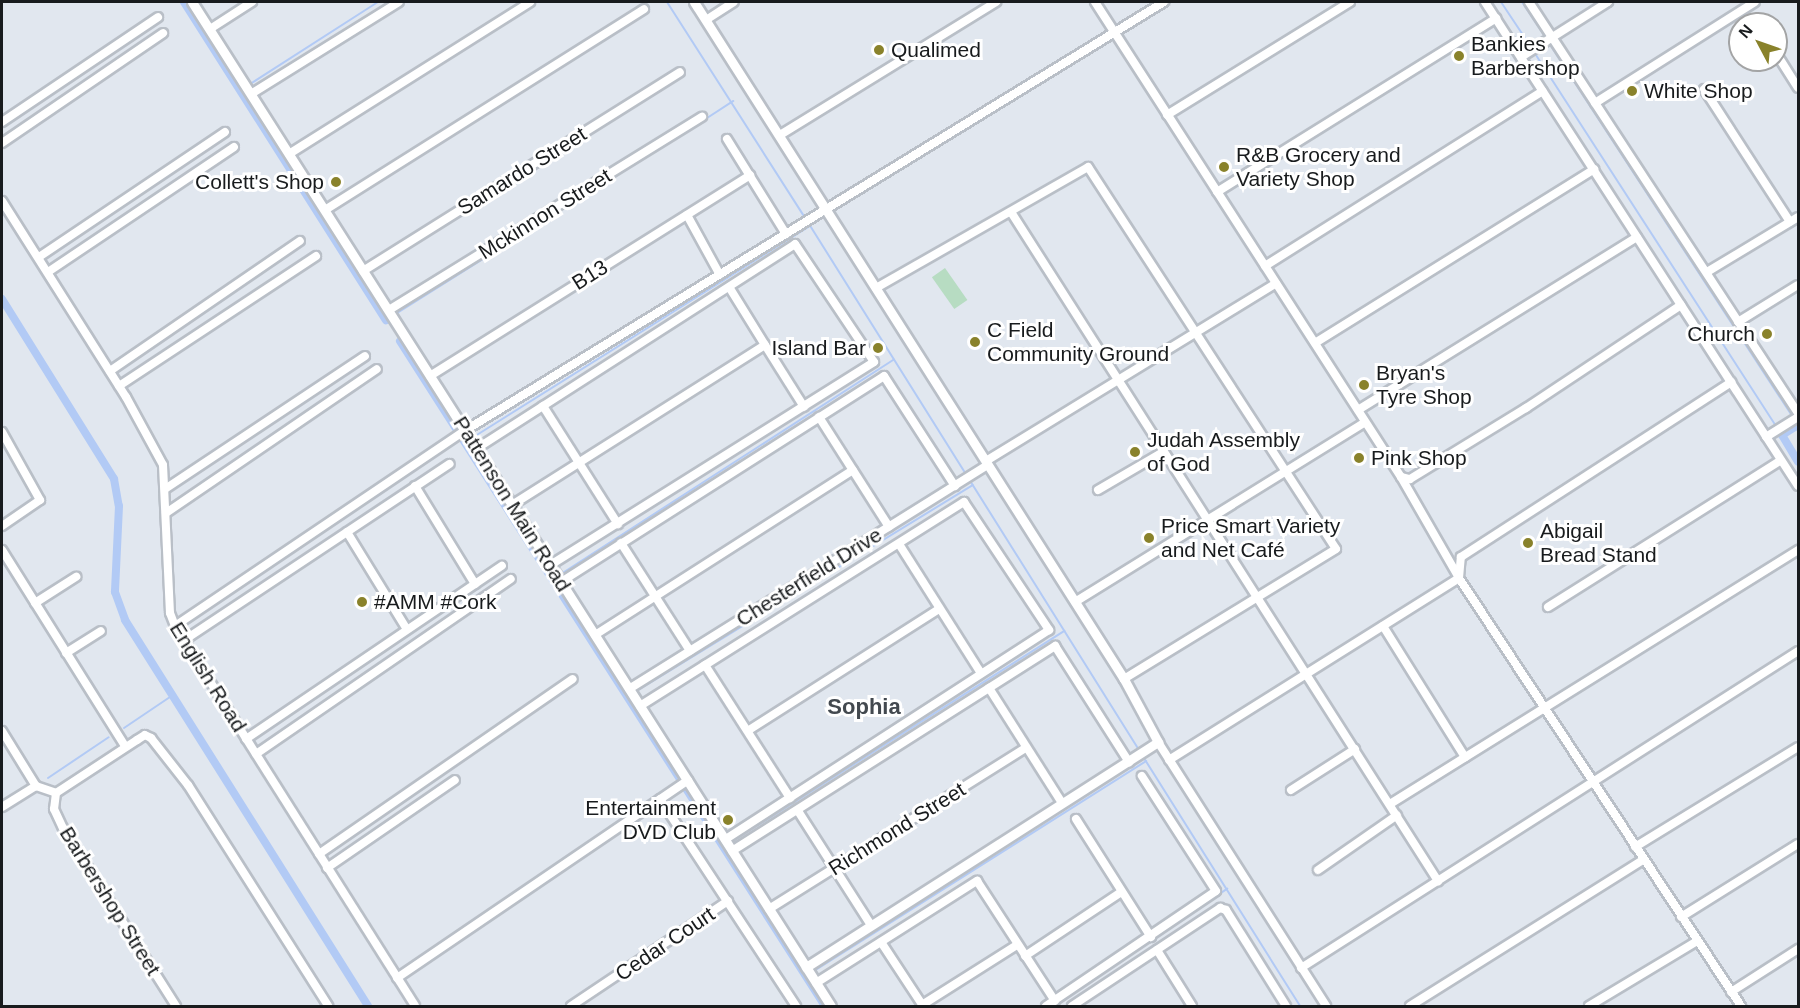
<!DOCTYPE html>
<meta charset="utf-8">
<style>
body{margin:0}
#map{position:relative;width:1800px;height:1008px;overflow:hidden;background:#e1e7ef;font-family:Arial,sans-serif}
div>[style]{position:absolute}
[style*='--x']{left:calc(var(--x)*1px);top:calc(var(--y)*1px);width:calc(var(--w)*1px);rotate:calc(var(--a)*1deg)}
.green>*{inset:0;background:#b7dcc2;transform-origin:0 0}
.stream>*{height:2px;margin:-1px;padding:0 1px;transform-origin:1px;border-radius:1px;background:#b2caf5}
.canal>*{height:8px;margin:-4px;padding:0 4px;transform-origin:4px;border-radius:4px;background:#b2caf5}
.roads{filter:drop-shadow(2px 0 #b9bfc7) drop-shadow(-2px 0 #b9bfc7) drop-shadow(0 2px #b9bfc7) drop-shadow(0 -2px #b9bfc7)}
.minor>*{height:8px;margin:-4px;padding:0 4px;transform-origin:4px;border-radius:4px;background:#fff}
.tertiary>*{height:9px;margin:-4.5px;padding:0 4.5px;transform-origin:4.5px;border-radius:4.5px;background:#fff}
.dots>*{width:16px;height:16px;translate:-50% -50%;box-sizing:border-box;border:3px solid #fff;border-radius:50%}
span{translate:-50% -50%;white-space:nowrap;text-align:center;line-height:1.15;-webkit-text-stroke:6px #fff;paint-order:stroke}
.poi-label{font-size:21px;color:#181b1d}
.left{translate:0 -50%;text-align:left}
.right{translate:-100% -50%;text-align:right}
.street-label{font-size:21px;color:#181b1d}
.neighbourhood-label{font-size:22px;color:#43494f;font-weight:700}
.frame{position:absolute;inset:0;border:3px solid #181b1d;pointer-events:none}
.north{position:absolute;left:1728px;top:12px;width:60px;height:60px;box-sizing:border-box;background:#fff;border:2px solid #a3a4a5;border-radius:50%;rotate:311deg;font-size:16px;font-weight:700;line-height:24px;text-align:center;color:#181b1d}
.north::after{content:'';display:block;margin:auto;width:21px;height:27px;background:#89822b;clip-path:polygon(50% 0,100% 100%,50% 72%,0 100%)}
</style>
<div id="map">
<div class="green">
<div style="left:945px;top:268px;width:39px;height:16px;rotate:55deg"></div>
</div>
<div class="stream">
<div style="--x:667;--y:2;--w:258;--a:57.4"></div>
<div style="--x:1501;--y:2;--w:54;--a:56.3"></div>
<div style="--x:1522;--y:2;--w:43;--a:56.3"></div>
<div style="--x:1549;--y:43;--w:456;--a:56.9"></div>
<div style="--x:1534;--y:52;--w:456;--a:57.1"></div>
<div style="--x:247;--y:86;--w:156;--a:-32.7"></div>
<div style="--x:704;--y:120;--w:35;--a:-33"></div>
<div style="--x:809;--y:224;--w:621;--a:57.9"></div>
<div style="--x:394;--y:315;--w:321;--a:-32.2"></div>
<div style="--x:472;--y:438;--w:399;--a:-32.1"></div>
<div style="--x:561;--y:574;--w:396;--a:-32.8"></div>
<div style="--x:635;--y:692;--w:396;--a:-31.5"></div>
<div style="--x:124;--y:728;--w:55;--a:-34"></div>
<div style="--x:1142;--y:755;--w:297;--a:57.8"></div>
<div style="--x:48;--y:778;--w:73;--a:-33.9"></div>
<div style="--x:730;--y:843;--w:396;--a:-32.4"></div>
<div style="--x:814;--y:971;--w:393;--a:-32.3"></div>
<div style="--x:1052;--y:1006;--w:211;--a:-33.8"></div>
</div>
<div class="canal">
<div style="--x:184;--y:2;--w:377;--a:57.6"></div>
<div style="--x:2;--y:299;--w:212;--a:58.1"></div>
<div style="--x:114;--y:479;--w:27;--a:80"></div>
<div style="--x:119;--y:506;--w:86;--a:92.7"></div>
<div style="--x:115;--y:592;--w:30;--a:70"></div>
<div style="--x:125;--y:620;--w:456;--a:57.8"></div>
<div style="--x:400;--y:341;--w:789;--a:57.42"></div>
<div style="--x:1798;--y:425;--w:19;--a:148"></div>
<div style="--x:1782;--y:435;--w:31;--a:59"></div>
</div>
<div class="roads">
<div class="minor">
<div style="--x:1095;--y:2;--w:565;--a:57.21"></div>
<div style="--x:1401;--y:477;--w:116;--a:60.1"></div>
<div style="--x:1459;--y:578;--w:513;--a:56.62"></div>
<div style="--x:1485;--y:2;--w:576;--a:57.11"></div>
<div style="--x:1529;--y:2;--w:491;--a:56.8"></div>
<div style="--x:706;--y:20;--w:33;--a:-33"></div>
<div style="--x:210;--y:29;--w:50;--a:-32.7"></div>
<div style="--x:1776;--y:53;--w:41;--a:57.8"></div>
<div style="--x:1521;--y:57;--w:103;--a:-32.3"></div>
<div style="--x:1704;--y:89;--w:158;--a:57.1"></div>
<div style="--x:251;--y:94;--w:174;--a:-31.9"></div>
<div style="--x:1595;--y:103;--w:189;--a:-32.3"></div>
<div style="--x:1167;--y:115;--w:215;--a:-31.7"></div>
<div style="--x:2;--y:122;--w:188;--a:-33.9"></div>
<div style="--x:780;--y:135;--w:254;--a:-31.6"></div>
<div style="--x:727;--y:139;--w:112;--a:58.2"></div>
<div style="--x:2;--y:143;--w:195;--a:-34.3"></div>
<div style="--x:289;--y:154;--w:285;--a:-32.2"></div>
<div style="--x:1217;--y:192;--w:329;--a:-31.9"></div>
<div style="--x:2;--y:201;--w:232;--a:57.7"></div>
<div style="--x:126;--y:397;--w:77;--a:61.4"></div>
<div style="--x:163;--y:465;--w:148;--a:87.3"></div>
<div style="--x:170;--y:613;--w:14;--a:69"></div>
<div style="--x:175;--y:626;--w:449;--a:57.7"></div>
<div style="--x:325;--y:210;--w:377;--a:-32.2"></div>
<div style="--x:1011;--y:212;--w:794;--a:57.45"></div>
<div style="--x:687;--y:215;--w:68;--a:61.2"></div>
<div style="--x:39;--y:257;--w:224;--a:-33.9"></div>
<div style="--x:1265;--y:266;--w:328;--a:-32.2"></div>
<div style="--x:363;--y:271;--w:374;--a:-32.1"></div>
<div style="--x:48;--y:272;--w:224;--a:-33.9"></div>
<div style="--x:1707;--y:272;--w:106;--a:-31.1"></div>
<div style="--x:876;--y:288;--w:244;--a:-29.7"></div>
<div style="--x:1088;--y:167;--w:455;--a:57"></div>
<div style="--x:1336;--y:549;--w:249;--a:148.5"></div>
<div style="--x:389;--y:310;--w:368;--a:-31.7"></div>
<div style="--x:1738;--y:322;--w:70;--a:-31.7"></div>
<div style="--x:1315;--y:343;--w:329;--a:-31.9"></div>
<div style="--x:765;--y:345;--w:73;--a:57.8"></div>
<div style="--x:110;--y:371;--w:230;--a:-34.4"></div>
<div style="--x:430;--y:376;--w:378;--a:-32.1"></div>
<div style="--x:119;--y:386;--w:236;--a:-33.4"></div>
<div style="--x:543;--y:406;--w:140;--a:57.6"></div>
<div style="--x:1358;--y:410;--w:328;--a:-31.8"></div>
<div style="--x:819;--y:417;--w:130;--a:57.5"></div>
<div style="--x:2;--y:432;--w:78;--a:60.8"></div>
<div style="--x:40;--y:500;--w:46;--a:145.6"></div>
<div style="--x:1766;--y:437;--w:38;--a:-32"></div>
<div style="--x:476;--y:449;--w:379;--a:-32.7"></div>
<div style="--x:795;--y:244;--w:142;--a:56.2"></div>
<div style="--x:874;--y:362;--w:382;--a:147.9"></div>
<div style="--x:986;--y:461;--w:340;--a:-31.5"></div>
<div style="--x:1401;--y:477;--w:9;--a:13"></div>
<div style="--x:1410;--y:479;--w:136;--a:-31.5"></div>
<div style="--x:1526;--y:408;--w:186;--a:-33.6"></div>
<div style="--x:415;--y:486;--w:115;--a:58.5"></div>
<div style="--x:165;--y:489;--w:240;--a:-33.6"></div>
<div style="--x:1098;--y:490;--w:75;--a:-30.3"></div>
<div style="--x:512;--y:505;--w:299;--a:-32.3"></div>
<div style="--x:765;--y:345;--w:68;--a:-121.8"></div>
<div style="--x:166;--y:513;--w:255;--a:-34.3"></div>
<div style="--x:347;--y:532;--w:113;--a:58.4"></div>
<div style="--x:621;--y:543;--w:128;--a:57.4"></div>
<div style="--x:899;--y:544;--w:153;--a:57.6"></div>
<div style="--x:2;--y:550;--w:231;--a:57.9"></div>
<div style="--x:561;--y:582;--w:383;--a:-32.5"></div>
<div style="--x:884;--y:376;--w:131;--a:57.2"></div>
<div style="--x:1075;--y:602;--w:341;--a:-31.8"></div>
<div style="--x:35;--y:603;--w:49;--a:-32.4"></div>
<div style="--x:1548;--y:607;--w:275;--a:-32.2"></div>
<div style="--x:175;--y:626;--w:351;--a:-34"></div>
<div style="--x:466;--y:430;--w:819;--a:-31.52"></div>
<div style="--x:1383;--y:626;--w:155;--a:58"></div>
<div style="--x:595;--y:635;--w:306;--a:-32.6"></div>
<div style="--x:183;--y:641;--w:320;--a:-33.6"></div>
<div style="--x:66;--y:653;--w:41;--a:-32.2"></div>
<div style="--x:705;--y:665;--w:158;--a:57.4"></div>
<div style="--x:989;--y:688;--w:136;--a:57.6"></div>
<div style="--x:629;--y:689;--w:423;--a:-32"></div>
<div style="--x:640;--y:706;--w:383;--a:-32.2"></div>
<div style="--x:964;--y:502;--w:154;--a:56.4"></div>
<div style="--x:1049;--y:630;--w:386;--a:147.1"></div>
<div style="--x:749;--y:730;--w:225;--a:-32.5"></div>
<div style="--x:2;--y:731;--w:65;--a:58.3"></div>
<div style="--x:246;--y:739;--w:309;--a:-34.1"></div>
<div style="--x:1158;--y:742;--w:313;--a:57.5"></div>
<div style="--x:256;--y:754;--w:309;--a:-34.5"></div>
<div style="--x:1169;--y:760;--w:342;--a:-32.1"></div>
<div style="--x:1459;--y:578;--w:21;--a:-85"></div>
<div style="--x:1461;--y:557;--w:322;--a:-32.9"></div>
<div style="--x:1291;--y:790;--w:76;--a:-32.6"></div>
<div style="--x:56;--y:793;--w:97;--a:-33.2"></div>
<div style="--x:137;--y:740;--w:9;--a:-32"></div>
<div style="--x:145;--y:735;--w:7;--a:27"></div>
<div style="--x:151;--y:738;--w:60;--a:51.8"></div>
<div style="--x:188;--y:785;--w:262;--a:57.6"></div>
<div style="--x:56;--y:793;--w:16;--a:97"></div>
<div style="--x:54;--y:809;--w:21;--a:65"></div>
<div style="--x:63;--y:828;--w:211;--a:57.6"></div>
<div style="--x:660;--y:799;--w:248;--a:56.7"></div>
<div style="--x:1390;--y:804;--w:481;--a:-31.9"></div>
<div style="--x:2;--y:807;--w:40;--a:-32"></div>
<div style="--x:36;--y:786;--w:21;--a:19"></div>
<div style="--x:798;--y:811;--w:135;--a:57.4"></div>
<div style="--x:1076;--y:819;--w:140;--a:57.6"></div>
<div style="--x:1635;--y:847;--w:191;--a:-31.5"></div>
<div style="--x:732;--y:851;--w:383;--a:-32.4"></div>
<div style="--x:1055;--y:646;--w:138;--a:57.5"></div>
<div style="--x:319;--y:854;--w:308;--a:-34.6"></div>
<div style="--x:327;--y:868;--w:155;--a:-34.5"></div>
<div style="--x:1318;--y:870;--w:96;--a:-34.8"></div>
<div style="--x:769;--y:909;--w:303;--a:-32.1"></div>
<div style="--x:1681;--y:917;--w:138;--a:-32"></div>
<div style="--x:881;--y:942;--w:77;--a:56.7"></div>
<div style="--x:1157;--y:950;--w:66;--a:58"></div>
<div style="--x:1025;--y:956;--w:114;--a:-33.6"></div>
<div style="--x:1301;--y:968;--w:589;--a:-32.53"></div>
<div style="--x:397;--y:978;--w:352;--a:-34.2"></div>
<div style="--x:816;--y:983;--w:191;--a:-32.4"></div>
<div style="--x:977;--y:881;--w:143;--a:57"></div>
<div style="--x:1731;--y:992;--w:80;--a:-32.7"></div>
<div style="--x:922;--y:1005;--w:112;--a:-32.3"></div>
<div style="--x:571;--y:1006;--w:189;--a:-33.8"></div>
<div style="--x:1046;--y:1006;--w:205;--a:-34.1"></div>
<div style="--x:1216;--y:891;--w:137;--a:-122.8"></div>
<div style="--x:1072;--y:1006;--w:178;--a:-33.5"></div>
<div style="--x:1220;--y:908;--w:6;--a:18"></div>
<div style="--x:1226;--y:910;--w:113;--a:58"></div>
<div style="--x:1410;--y:1006;--w:276;--a:-32.1"></div>
<div style="--x:1589;--y:1006;--w:126;--a:-31"></div>
</div>
<div class="tertiary">
<div style="--x:192;--y:2;--w:1190;--a:57.53"></div>
<div style="--x:694;--y:2;--w:802;--a:57.58"></div>
<div style="--x:1124;--y:679;--w:72;--a:61.6"></div>
<div style="--x:1158;--y:742;--w:418;--a:147.4"></div>
</div>
</div>
<div class="dots">
<div style="left:879px;top:50px;background:#89822b"></div>
<div style="left:1459px;top:56px;background:#89822b"></div>
<div style="left:1632px;top:91px;background:#89822b"></div>
<div style="left:1224px;top:167px;background:#89822b"></div>
<div style="left:336px;top:182px;background:#89822b"></div>
<div style="left:1767px;top:334px;background:#89822b"></div>
<div style="left:975px;top:342px;background:#89822b"></div>
<div style="left:878px;top:348px;background:#89822b"></div>
<div style="left:1364px;top:385px;background:#89822b"></div>
<div style="left:1135px;top:452px;background:#89822b"></div>
<div style="left:1359px;top:458px;background:#89822b"></div>
<div style="left:1149px;top:538px;background:#89822b"></div>
<div style="left:1528px;top:543px;background:#89822b"></div>
<div style="left:362px;top:602px;background:#89822b"></div>
<div style="left:728px;top:820px;background:#89822b"></div>
</div>
<div class="poi-label">
<span class="left" style="left:1471px;top:56px">Bankies<br>Barbershop</span>
<span class="left" style="left:891px;top:50px">Qualimed</span>
<span class="left" style="left:1644px;top:91px">White Shop</span>
<span class="left" style="left:1236px;top:167px">R&amp;B Grocery and<br>Variety Shop</span>
<span class="right" style="left:324px;top:182px">Collett's Shop</span>
<span class="left" style="left:987px;top:342px">C Field<br>Community Ground</span>
<span class="right" style="left:1755px;top:334px">Church</span>
<span class="right" style="left:866px;top:348px">Island Bar</span>
<span class="left" style="left:1376px;top:385px">Bryan's<br>Tyre Shop</span>
<span class="left" style="left:1147px;top:452px">Judah Assembly<br>of God</span>
<span class="left" style="left:1371px;top:458px">Pink Shop</span>
<span class="left" style="left:1161px;top:538px">Price Smart Variety<br>and Net Café</span>
<span class="left" style="left:1540px;top:543px">Abigail<br>Bread Stand</span>
<span class="left" style="left:374px;top:602px">#AMM #Cork</span>
<span class="right" style="left:716px;top:820px">Entertainment<br>DVD Club</span>
</div>
<div class="street-label">
<span style="left:522px;top:171px;rotate:-32deg">Samardo Street</span>
<span style="left:545px;top:214px;rotate:-32deg">Mckinnon Street</span>
<span style="left:590px;top:275px;rotate:-32deg">B13</span>
<span style="left:512px;top:504px;rotate:58deg">Pattenson Main Road</span>
<span style="left:809px;top:577px;rotate:-32deg">Chesterfield Drive</span>
<span style="left:208px;top:677px;rotate:58deg">English Road</span>
<span style="left:897px;top:829px;rotate:-32deg">Richmond Street</span>
<span style="left:110px;top:901px;rotate:58deg">Barbershop Street</span>
<span style="left:665px;top:944px;rotate:-34deg">Cedar Court</span>
</div>
<div class="neighbourhood-label">
<span style="left:864px;top:707px">Sophia</span>
</div>
<div class="frame"></div>
<div class="north">N</div>
</div>
